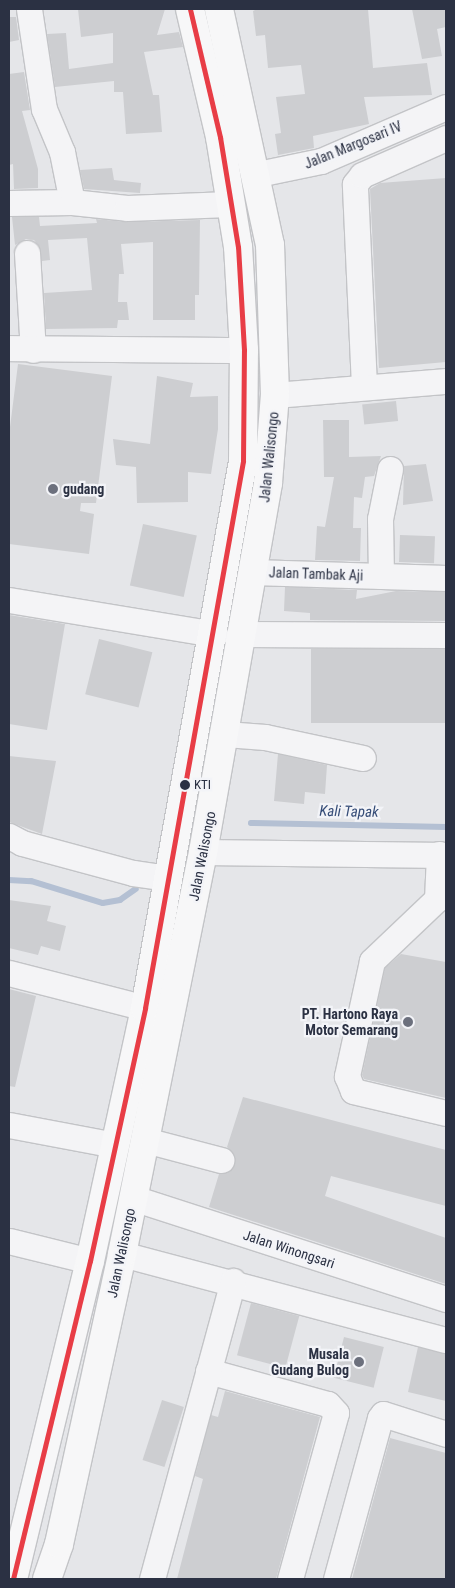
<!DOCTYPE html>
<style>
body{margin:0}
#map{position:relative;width:455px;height:1588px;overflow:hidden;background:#e5e6e9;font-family:"Roboto Condensed",sans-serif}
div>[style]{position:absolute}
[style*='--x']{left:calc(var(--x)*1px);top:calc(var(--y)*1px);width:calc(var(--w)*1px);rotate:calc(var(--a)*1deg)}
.stream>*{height:5.5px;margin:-2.75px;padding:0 2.75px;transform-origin:2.75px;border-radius:2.75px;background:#b4c0d3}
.building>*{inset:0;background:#cdced1;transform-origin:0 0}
.roads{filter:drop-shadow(1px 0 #c3c4c7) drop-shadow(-1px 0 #c3c4c7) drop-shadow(0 1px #c3c4c7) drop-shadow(0 -1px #c3c4c7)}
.minor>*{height:25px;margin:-12.5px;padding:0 12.5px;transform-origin:12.5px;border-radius:12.5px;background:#f4f4f6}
.highway>*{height:28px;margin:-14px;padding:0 14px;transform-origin:14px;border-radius:14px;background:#f7f7f8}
.bus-1>*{height:5px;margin:-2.5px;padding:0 2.5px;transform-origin:2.5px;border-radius:2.5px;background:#e83d46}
.dots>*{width:14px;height:14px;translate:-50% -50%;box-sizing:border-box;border:2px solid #f3f4f8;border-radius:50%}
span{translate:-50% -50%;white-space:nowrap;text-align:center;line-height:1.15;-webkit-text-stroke:4.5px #f3f4f8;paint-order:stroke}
.bus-label{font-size:13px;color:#2b3143}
.left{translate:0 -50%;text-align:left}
.street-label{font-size:14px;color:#2b3143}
.poi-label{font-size:14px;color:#2b3143;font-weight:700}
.right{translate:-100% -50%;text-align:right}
.water-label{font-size:15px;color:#354c77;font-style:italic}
.frame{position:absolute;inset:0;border:10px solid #2b3143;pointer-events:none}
</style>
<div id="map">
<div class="stream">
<div style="--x:251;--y:823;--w:195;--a:1.2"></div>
<div style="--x:9;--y:880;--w:22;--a:3"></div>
<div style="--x:31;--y:881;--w:75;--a:17"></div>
<div style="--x:103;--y:903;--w:17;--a:-10"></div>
<div style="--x:120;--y:900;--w:19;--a:-35"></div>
</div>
<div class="building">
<div style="clip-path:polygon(78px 9px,165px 9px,157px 35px,179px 32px,183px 47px,144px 52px,153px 95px,159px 95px,162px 132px,126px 134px,123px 92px,114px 92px,114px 81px,55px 87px,47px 34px,66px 33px,69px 69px,113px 63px,113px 33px,81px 37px)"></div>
<div style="clip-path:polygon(257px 9px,368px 9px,373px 68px,427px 63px,432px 95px,364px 97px,369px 124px,313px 136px,314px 148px,278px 155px,275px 134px,281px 133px,276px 97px,305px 94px,301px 65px,268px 68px,265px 35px,256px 36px,253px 11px)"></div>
<div style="clip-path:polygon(412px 9px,446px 9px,446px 27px,437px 29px,442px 56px,422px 59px)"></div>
<div style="clip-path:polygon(9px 17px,16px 17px,19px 40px,9px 42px)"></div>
<div style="clip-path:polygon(24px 72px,30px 110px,22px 111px,38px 169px,38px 188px,14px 189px,13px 164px,9px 165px,9px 74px)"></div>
<div style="clip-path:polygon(112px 168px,114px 180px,141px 183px,140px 193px,84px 189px,80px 170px)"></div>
<div style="clip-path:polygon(446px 178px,446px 362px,379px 368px,370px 189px,380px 183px)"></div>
<div style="clip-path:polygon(12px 217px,39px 217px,40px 226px,97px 223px,96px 219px,127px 222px,200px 220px,199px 295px,195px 295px,195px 320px,153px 320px,153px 242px,121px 244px,124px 274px,119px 274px,118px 302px,127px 302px,129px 320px,118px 320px,117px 328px,46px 329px,44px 293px,92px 290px,87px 238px,48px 240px,50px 260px,42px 261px,39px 246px,34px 240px,26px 239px,15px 245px)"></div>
<div style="clip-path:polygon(18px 364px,112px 376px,96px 503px,81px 503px,80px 511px,94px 514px,89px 554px,9px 544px,9px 435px)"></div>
<div style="clip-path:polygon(157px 376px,193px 383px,190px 397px,218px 396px,218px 429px,211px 474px,188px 472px,188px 502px,137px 503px,136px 467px,116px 465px,113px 439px,150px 444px)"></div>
<div style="left:396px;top:401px;width:20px;height:34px;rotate:84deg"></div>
<div style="clip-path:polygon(323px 420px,349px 420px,349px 457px,381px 456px,374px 476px,365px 477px,362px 498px,354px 497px,353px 528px,361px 528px,360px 561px,315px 560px,317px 526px,325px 527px,334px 477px,324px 477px)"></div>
<div style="clip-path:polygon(426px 464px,433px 501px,403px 505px,404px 466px)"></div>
<div style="left:143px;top:524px;width:55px;height:63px;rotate:12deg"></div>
<div style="left:400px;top:535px;width:35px;height:27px;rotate:2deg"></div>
<div style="clip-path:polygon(285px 587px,357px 590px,356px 599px,396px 591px,446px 592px,446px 621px,310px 620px,310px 613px,284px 611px)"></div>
<div style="clip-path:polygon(9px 615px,65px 624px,47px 730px,9px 724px)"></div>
<div style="left:99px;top:639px;width:55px;height:57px;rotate:14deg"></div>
<div style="left:311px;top:649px;width:135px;height:74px"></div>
<div style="clip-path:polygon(278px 754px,327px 765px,325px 794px,305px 792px,304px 804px,274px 801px)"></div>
<div style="clip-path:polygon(9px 756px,56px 761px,42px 834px,9px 822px)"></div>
<div style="clip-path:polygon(9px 900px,51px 906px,47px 921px,66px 926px,60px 951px,41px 946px,38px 955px,9px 948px)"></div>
<div style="clip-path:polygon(401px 954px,446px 962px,446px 1098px,364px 1079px,362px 1075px,385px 968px)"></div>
<div style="clip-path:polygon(9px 989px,36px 996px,15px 1087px,9px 1086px)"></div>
<div style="clip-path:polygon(243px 1097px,446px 1150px,446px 1206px,331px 1176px,325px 1196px,446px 1238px,446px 1284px,209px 1207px,219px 1174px,231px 1170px,235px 1164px,235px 1156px,227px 1147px)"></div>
<div style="left:251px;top:1303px;width:50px;height:54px;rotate:15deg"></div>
<div style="left:344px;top:1337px;width:41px;height:42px;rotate:14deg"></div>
<div style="clip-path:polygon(418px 1347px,446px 1354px,446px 1401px,408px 1392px)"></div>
<div style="clip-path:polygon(225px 1391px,320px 1417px,276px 1579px,177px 1579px,203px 1479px,195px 1476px,211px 1415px,218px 1417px)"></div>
<div style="left:162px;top:1400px;width:23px;height:63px;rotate:18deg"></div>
<div style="clip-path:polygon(390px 1438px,446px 1453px,446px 1579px,352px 1579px)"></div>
</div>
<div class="roads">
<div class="minor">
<div style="--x:29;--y:9;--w:101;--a:81.5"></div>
<div style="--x:44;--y:109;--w:47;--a:67.3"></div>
<div style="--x:62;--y:152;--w:51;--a:78.7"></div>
<div style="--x:258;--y:174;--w:64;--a:-11.7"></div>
<div style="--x:321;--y:161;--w:136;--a:-23.4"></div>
<div style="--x:9;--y:203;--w:63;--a:-0.9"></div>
<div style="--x:72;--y:202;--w:55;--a:6.2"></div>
<div style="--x:127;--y:208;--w:102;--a:-2.2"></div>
<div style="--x:27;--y:253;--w:97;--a:86.5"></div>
<div style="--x:9;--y:348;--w:235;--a:0.5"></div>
<div style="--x:364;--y:386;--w:202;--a:-92.6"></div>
<div style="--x:355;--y:184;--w:11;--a:-52"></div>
<div style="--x:362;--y:175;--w:92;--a:-23.8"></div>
<div style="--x:275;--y:395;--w:172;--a:-4.7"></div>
<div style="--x:252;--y:572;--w:194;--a:1.8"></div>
<div style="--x:381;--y:576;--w:57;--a:-91"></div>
<div style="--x:380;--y:519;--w:51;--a:-78.7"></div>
<div style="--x:9;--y:600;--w:209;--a:9.4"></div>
<div style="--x:242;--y:634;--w:204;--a:0.3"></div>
<div style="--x:225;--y:734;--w:40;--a:4.3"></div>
<div style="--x:265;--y:737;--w:100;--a:12.1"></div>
<div style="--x:9;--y:836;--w:15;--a:28"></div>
<div style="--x:22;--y:843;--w:115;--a:15.1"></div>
<div style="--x:133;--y:873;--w:36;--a:8"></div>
<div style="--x:203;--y:852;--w:243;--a:0.7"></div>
<div style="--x:439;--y:854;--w:45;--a:92.5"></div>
<div style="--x:437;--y:899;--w:90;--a:136.4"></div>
<div style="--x:372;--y:961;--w:118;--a:102.3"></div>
<div style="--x:347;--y:1076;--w:16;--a:68"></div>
<div style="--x:353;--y:1091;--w:96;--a:13.3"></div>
<div style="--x:9;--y:973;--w:140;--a:14.4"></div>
<div style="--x:9;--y:1125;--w:108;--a:10.7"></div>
<div style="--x:145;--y:1140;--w:79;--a:14.7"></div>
<div style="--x:133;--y:1198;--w:329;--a:17.9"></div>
<div style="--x:9;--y:1241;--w:83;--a:13.9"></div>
<div style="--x:122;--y:1254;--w:335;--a:14.9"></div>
<div style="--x:208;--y:1371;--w:124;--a:15.4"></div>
<div style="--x:328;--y:1404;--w:12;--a:48"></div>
<div style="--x:336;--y:1413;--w:172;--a:105.5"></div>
<div style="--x:152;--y:1579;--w:309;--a:-74.8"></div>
<div style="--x:336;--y:1579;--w:167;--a:-74.7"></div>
<div style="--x:380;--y:1418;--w:5;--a:-53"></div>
<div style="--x:383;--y:1414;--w:66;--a:17.6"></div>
</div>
<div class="highway">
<div style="--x:13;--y:1579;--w:327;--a:-76.4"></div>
<div style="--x:90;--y:1261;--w:259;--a:-77.7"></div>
<div style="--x:145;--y:1008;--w:556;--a:-79.84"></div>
<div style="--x:243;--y:461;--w:111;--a:-89.5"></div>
<div style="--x:244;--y:350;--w:103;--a:-93.3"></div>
<div style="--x:238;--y:247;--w:111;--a:-99.3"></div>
<div style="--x:220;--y:137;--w:131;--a:-103.2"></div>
<div style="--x:47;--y:1579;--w:37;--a:-71"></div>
<div style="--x:59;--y:1544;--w:297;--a:-77.7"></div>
<div style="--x:122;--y:1254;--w:410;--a:-78.6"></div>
<div style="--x:203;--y:852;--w:375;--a:-80"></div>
<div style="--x:268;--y:483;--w:88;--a:-85.5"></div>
<div style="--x:275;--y:395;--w:150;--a:-91.9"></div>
<div style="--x:270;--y:245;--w:241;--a:-102.2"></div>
</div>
</div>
<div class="bus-1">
<div style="--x:13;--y:1579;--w:327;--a:-76.4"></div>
<div style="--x:90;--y:1261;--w:259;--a:-77.7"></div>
<div style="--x:145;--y:1008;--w:556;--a:-79.84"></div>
<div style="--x:243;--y:461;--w:111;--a:-89.5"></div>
<div style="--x:244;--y:350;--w:103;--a:-93.3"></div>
<div style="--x:238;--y:247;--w:111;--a:-99.3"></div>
<div style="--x:220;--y:137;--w:131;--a:-103.2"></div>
</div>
<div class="dots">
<div style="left:53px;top:489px;background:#6c707d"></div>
<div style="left:185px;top:785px;background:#2b3143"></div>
<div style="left:408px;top:1022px;background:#6c707d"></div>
<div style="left:359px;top:1362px;background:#6c707d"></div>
</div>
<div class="bus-label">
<span class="left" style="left:194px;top:785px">KTI</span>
</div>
<div class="street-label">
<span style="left:353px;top:145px;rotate:-22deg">Jalan Margosari IV</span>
<span style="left:269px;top:457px;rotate:-84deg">Jalan Walisongo</span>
<span style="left:316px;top:574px;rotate:2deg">Jalan Tambak Aji</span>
<span style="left:202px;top:856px;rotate:-79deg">Jalan Walisongo</span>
<span style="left:289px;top:1249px;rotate:18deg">Jalan Winongsari</span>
<span style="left:121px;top:1253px;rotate:-78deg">Jalan Walisongo</span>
</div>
<div class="poi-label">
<span class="left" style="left:63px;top:489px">gudang</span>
<span class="right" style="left:398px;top:1022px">PT. Hartono Raya<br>Motor Semarang</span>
<span class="right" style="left:349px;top:1362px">Musala<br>Gudang Bulog</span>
</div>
<div class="water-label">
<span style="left:349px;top:812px;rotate:1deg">Kali Tapak</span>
</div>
<div class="frame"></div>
</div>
